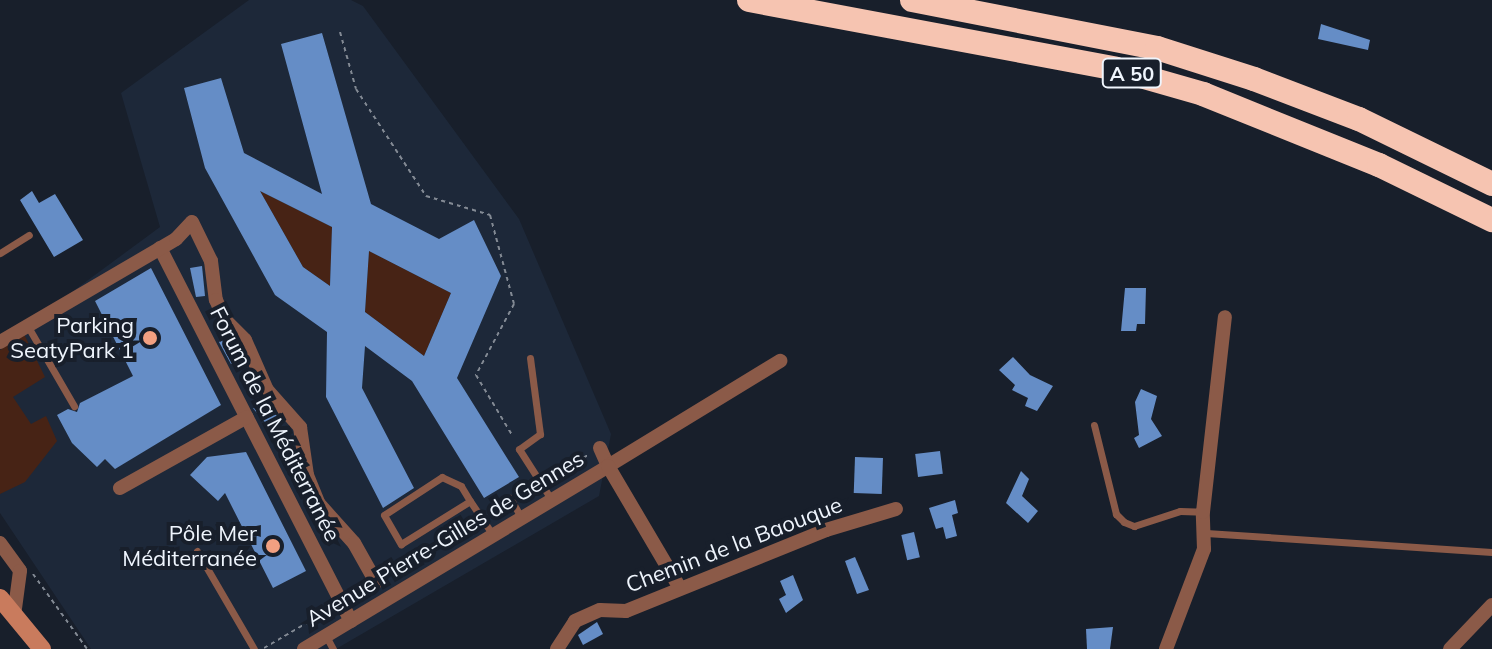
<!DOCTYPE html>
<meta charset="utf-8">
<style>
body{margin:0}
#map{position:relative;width:1492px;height:649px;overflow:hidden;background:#181f2b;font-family:Mulish,sans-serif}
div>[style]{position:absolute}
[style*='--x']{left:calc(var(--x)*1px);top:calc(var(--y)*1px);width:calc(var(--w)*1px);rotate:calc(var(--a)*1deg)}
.built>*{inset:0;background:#1d2839}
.green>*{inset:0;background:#472315}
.building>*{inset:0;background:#658dc6;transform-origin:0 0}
.path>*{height:2px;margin-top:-1px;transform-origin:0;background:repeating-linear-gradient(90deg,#838a94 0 4px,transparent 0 8px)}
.lane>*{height:7px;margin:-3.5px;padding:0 3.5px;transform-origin:3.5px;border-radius:3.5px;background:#8b5a48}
.street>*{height:14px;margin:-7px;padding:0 7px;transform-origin:7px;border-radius:7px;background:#8b5a48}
.secondary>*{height:18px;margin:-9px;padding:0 9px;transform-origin:9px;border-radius:9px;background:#c97b5d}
.highway>*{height:24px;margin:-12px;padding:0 12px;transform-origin:12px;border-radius:12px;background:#f6c4b1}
.dots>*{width:22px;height:22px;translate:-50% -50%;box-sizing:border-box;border:4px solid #181f2b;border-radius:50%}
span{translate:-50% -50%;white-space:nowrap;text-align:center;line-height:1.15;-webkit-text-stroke:8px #181f2b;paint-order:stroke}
.shield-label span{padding:2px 6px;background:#181f2b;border:2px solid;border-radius:6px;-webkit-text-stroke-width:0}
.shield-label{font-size:20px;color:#eff5fd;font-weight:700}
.poi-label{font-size:22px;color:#eff5fd}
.right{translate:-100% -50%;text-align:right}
.street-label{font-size:22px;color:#eff5fd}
</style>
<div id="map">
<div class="built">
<div style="clip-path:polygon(249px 0,351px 0,363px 6px,519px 219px,611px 434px,599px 496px,336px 649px,91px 649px,0 513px,0 345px,160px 227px,121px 93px)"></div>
</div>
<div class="green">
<div style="clip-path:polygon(260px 191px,332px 227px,330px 286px,303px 267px)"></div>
<div style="clip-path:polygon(369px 251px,451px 293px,424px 356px,365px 312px)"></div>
<div style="clip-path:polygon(24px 334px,45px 377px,13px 397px,31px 424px,46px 416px,57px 441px,25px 482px,0 494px,0 350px)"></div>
</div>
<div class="building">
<div style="clip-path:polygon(1321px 24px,1370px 40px,1368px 50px,1318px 39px)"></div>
<div style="clip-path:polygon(evenodd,322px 33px,371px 204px,439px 239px,474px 220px,501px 276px,457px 378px,519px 477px,484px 498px,412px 381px,365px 346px,362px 388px,414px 488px,383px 508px,326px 397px,327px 332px,275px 295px,205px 168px,184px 88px,221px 78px,244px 153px,322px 194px,281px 44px,322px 33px,260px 191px,332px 227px,330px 286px,303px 267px,260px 191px,322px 33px,369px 251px,451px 293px,424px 356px,365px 312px,369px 251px)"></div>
<div style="clip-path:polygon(32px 191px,39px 203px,55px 194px,83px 240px,54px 257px,20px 200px)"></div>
<div style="clip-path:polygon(202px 266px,205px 296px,196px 297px,190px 268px)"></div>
<div style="clip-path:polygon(151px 268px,221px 405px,115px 469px,105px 459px,97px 467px,72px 443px,57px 415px,68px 409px,77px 412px,80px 403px,133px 376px,95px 301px)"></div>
<div style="clip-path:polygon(1125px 288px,1146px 288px,1145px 324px,1137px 324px,1136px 331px,1121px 331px)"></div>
<div style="clip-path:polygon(228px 338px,242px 359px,231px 364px,219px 342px)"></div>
<div style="clip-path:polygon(1013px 357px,1030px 375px,1053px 386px,1037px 411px,1025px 406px,1028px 398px,1012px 390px,1015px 385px,999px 370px)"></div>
<div style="clip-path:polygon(1141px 389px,1157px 396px,1151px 419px,1162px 436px,1139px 448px,1134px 438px,1139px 435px,1135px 402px)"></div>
<div style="left:263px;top:400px;width:30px;height:13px;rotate:49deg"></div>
<div style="left:940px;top:451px;width:23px;height:25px;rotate:83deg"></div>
<div style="clip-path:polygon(246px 452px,306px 571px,273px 588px,225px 493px,218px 501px,190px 475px,207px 457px)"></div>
<div style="left:855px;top:457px;width:28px;height:36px;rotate:2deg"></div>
<div style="clip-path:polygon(1021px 471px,1029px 479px,1022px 496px,1038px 511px,1028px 523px,1006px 503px)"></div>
<div style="clip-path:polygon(955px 500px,958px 513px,952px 515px,957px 536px,946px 539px,943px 527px,936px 529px,929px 508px)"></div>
<div style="left:914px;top:532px;width:26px;height:13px;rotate:77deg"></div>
<div style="clip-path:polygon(855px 557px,869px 590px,857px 594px,845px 561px)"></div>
<div style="clip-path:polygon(793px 575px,803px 600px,786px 613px,779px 599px,786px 595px,780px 581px)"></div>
<div style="clip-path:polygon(597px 622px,603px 634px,583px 645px,578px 635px)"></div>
<div style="clip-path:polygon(1113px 627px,1110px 649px,1087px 649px,1086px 629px)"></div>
</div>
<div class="path">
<div style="--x:340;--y:32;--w:59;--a:74.3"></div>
<div style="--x:356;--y:89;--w:128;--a:56.8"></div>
<div style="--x:426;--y:196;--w:67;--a:16.5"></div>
<div style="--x:490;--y:215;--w:92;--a:74.9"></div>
<div style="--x:514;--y:304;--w:81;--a:118.2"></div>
<div style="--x:476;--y:375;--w:70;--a:59"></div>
<div style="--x:549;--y:478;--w:45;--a:-30.5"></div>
<div style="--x:491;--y:513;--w:13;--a:-32"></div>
<div style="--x:33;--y:574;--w:92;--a:54.2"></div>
<div style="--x:388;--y:575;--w:98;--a:-30.8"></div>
<div style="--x:353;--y:595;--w:14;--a:-30"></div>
<div style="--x:264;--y:648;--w:73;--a:-30.4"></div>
</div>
<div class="lane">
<div style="--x:0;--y:253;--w:34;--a:-32"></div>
<div style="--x:27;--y:325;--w:94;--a:59.9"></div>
<div style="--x:530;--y:358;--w:77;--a:82.5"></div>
<div style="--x:540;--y:434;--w:26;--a:144"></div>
<div style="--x:519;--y:449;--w:59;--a:57.4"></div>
<div style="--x:1094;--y:425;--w:92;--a:76.1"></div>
<div style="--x:1116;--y:514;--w:11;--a:45"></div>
<div style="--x:1124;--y:522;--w:11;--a:22"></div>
<div style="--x:1134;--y:526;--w:48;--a:-18.1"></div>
<div style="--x:1180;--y:511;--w:23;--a:2"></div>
<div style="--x:510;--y:498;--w:22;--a:60"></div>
<div style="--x:470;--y:501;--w:17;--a:-121"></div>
<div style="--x:461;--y:486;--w:21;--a:-155"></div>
<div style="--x:442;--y:477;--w:69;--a:146.8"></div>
<div style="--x:384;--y:515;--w:34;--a:60"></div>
<div style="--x:401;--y:544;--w:81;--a:-31.9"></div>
<div style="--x:470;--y:501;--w:41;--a:55.9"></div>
<div style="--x:1206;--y:533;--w:287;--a:3.8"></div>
<div style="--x:197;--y:551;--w:113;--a:59.8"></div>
<div style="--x:326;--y:636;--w:15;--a:62"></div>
</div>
<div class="street">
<div style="--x:160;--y:248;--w:419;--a:62.9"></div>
<div style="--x:0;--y:342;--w:204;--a:-30.3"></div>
<div style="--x:176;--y:239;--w:23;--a:-47"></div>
<div style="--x:192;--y:222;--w:43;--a:64"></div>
<div style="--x:211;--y:261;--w:39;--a:83"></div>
<div style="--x:216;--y:300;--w:22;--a:66"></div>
<div style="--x:225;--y:320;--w:28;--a:45"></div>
<div style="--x:245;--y:340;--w:55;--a:66.3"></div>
<div style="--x:267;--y:390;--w:50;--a:48.3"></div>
<div style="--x:300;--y:427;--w:49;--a:81.7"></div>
<div style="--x:307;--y:475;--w:31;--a:68"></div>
<div style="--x:319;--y:504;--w:52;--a:48.1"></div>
<div style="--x:354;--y:543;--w:45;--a:60.6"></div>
<div style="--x:600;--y:448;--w:20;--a:66"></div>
<div style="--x:608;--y:466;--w:202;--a:-31.4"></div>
<div style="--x:120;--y:488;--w:145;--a:-29.2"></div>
<div style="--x:0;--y:543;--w:34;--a:54"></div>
<div style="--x:20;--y:571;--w:45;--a:97.6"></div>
<div style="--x:304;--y:649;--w:355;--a:-31"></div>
<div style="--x:608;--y:466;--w:142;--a:59.5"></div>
<div style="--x:557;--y:649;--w:33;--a:-57"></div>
<div style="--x:575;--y:621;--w:27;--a:-24"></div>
<div style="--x:600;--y:610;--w:26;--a:2"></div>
<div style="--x:626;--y:611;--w:216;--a:-22"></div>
<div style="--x:826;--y:530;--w:73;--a:-16.7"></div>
<div style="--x:1166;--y:649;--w:107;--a:-69.2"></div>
<div style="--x:1204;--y:549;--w:37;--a:-92"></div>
<div style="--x:1203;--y:512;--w:196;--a:-83.6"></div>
<div style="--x:1450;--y:649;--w:61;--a:-46.3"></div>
</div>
<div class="secondary">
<div style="--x:0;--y:598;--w:66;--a:50.5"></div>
</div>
<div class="highway">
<div style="--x:749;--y:0;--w:373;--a:10.6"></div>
<div style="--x:1116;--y:69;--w:91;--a:16"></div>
<div style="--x:1203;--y:94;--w:190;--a:22"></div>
<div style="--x:1379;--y:165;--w:126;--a:26"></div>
<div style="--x:912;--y:0;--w:250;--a:11.1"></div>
<div style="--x:1157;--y:48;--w:102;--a:17.7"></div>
<div style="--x:1254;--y:79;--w:112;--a:20.9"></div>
<div style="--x:1359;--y:119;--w:148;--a:26"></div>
</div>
<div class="dots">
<div style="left:150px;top:338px;background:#f2a081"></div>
<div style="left:273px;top:546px;background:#f2a081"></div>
</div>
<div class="shield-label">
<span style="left:1132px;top:73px">A 50</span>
</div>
<div class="poi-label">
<span class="right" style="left:134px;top:338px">Parking<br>SeatyPark 1</span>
<span class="right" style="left:257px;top:546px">Pôle Mer<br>Méditerranée</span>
</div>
<div class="street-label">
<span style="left:275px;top:424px;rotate:63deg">Forum de la Méditerranée</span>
<span style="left:445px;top:539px;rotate:-31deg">Avenue Pierre-Gilles de Gennes</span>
<span style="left:734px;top:545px;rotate:-21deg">Chemin de la Baouque</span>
</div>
</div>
